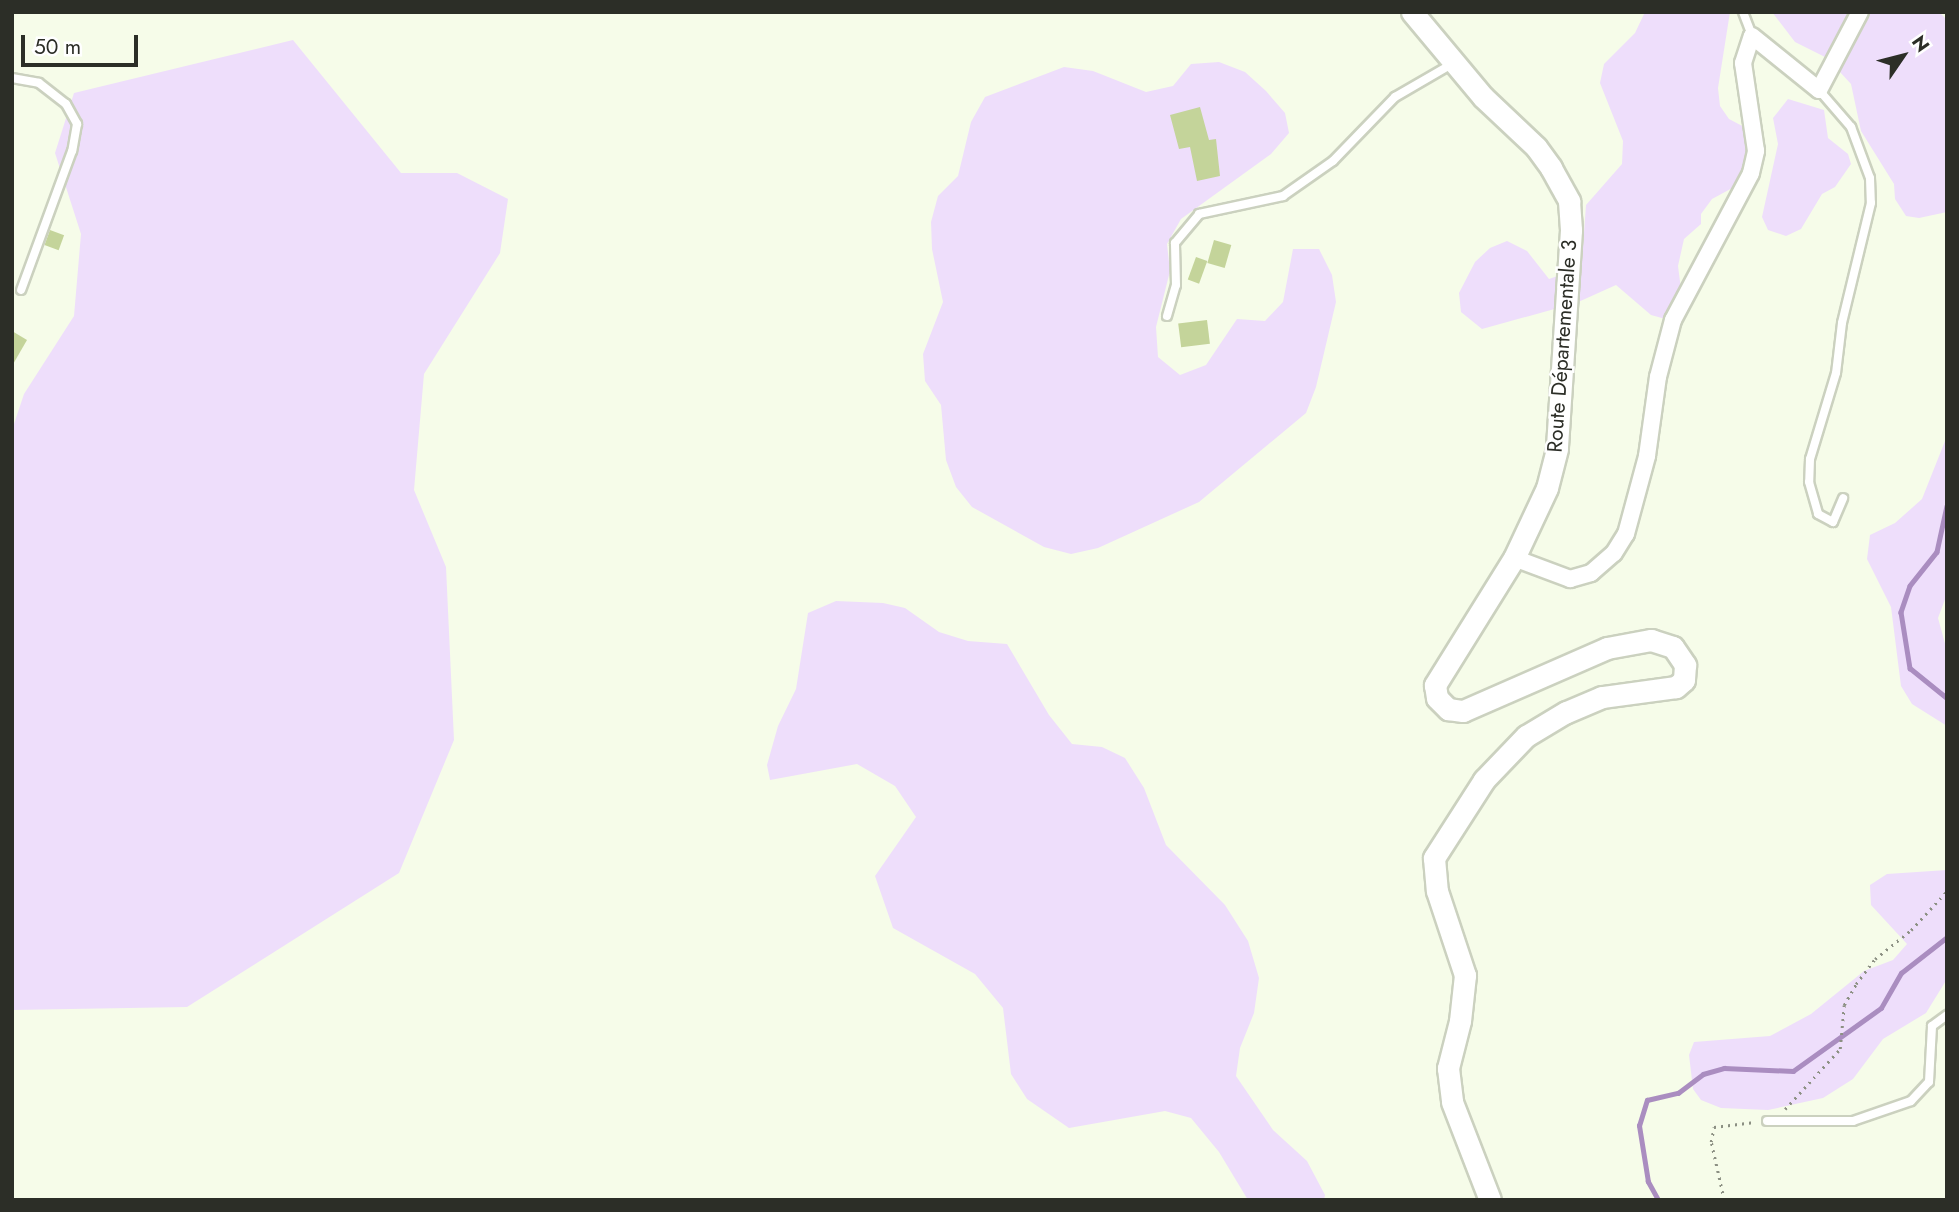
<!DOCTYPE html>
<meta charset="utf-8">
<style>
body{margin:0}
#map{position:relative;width:1959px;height:1212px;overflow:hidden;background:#f6fce9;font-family:Jost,sans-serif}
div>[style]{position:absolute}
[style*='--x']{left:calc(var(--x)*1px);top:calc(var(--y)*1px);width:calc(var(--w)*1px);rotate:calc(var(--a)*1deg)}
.green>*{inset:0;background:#eedefb}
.stream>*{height:4.5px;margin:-2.25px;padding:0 2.25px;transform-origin:2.25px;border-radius:2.25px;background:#aa8dc0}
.building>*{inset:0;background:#c4d49a;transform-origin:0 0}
.path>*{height:2.5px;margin-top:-1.25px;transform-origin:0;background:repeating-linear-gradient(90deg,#8c9083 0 2px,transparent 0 7px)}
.roads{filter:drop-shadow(2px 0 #cbd1bf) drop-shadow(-2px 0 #cbd1bf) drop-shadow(0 2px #cbd1bf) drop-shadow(0 -2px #cbd1bf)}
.lane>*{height:8px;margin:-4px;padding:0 4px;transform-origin:4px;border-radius:4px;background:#fff}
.street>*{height:16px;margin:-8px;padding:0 8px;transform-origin:8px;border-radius:8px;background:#fff}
.secondary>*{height:21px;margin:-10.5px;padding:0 10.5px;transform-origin:10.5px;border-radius:10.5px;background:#fff}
span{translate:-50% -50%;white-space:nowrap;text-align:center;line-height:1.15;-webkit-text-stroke:5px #fff;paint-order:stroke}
.street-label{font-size:21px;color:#2c2e27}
.frame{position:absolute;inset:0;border:14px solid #2c2e27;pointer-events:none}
.north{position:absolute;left:1868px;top:21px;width:70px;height:70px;-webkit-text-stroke:5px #fff;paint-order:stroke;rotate:55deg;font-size:19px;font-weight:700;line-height:28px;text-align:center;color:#2c2e27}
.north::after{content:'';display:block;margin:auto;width:24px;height:32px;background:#2c2e27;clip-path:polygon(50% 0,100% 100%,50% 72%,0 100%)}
.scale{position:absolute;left:21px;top:35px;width:117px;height:32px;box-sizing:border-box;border:4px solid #2c2e27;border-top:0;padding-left:9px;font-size:21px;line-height:24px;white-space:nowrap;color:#2c2e27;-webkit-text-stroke:5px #fff;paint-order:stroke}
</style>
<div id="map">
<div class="green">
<div style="clip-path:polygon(1645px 12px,1730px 12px,1718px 88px,1720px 106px,1729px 119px,1748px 129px,1755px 153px,1736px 186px,1712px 199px,1701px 214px,1701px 224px,1684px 239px,1678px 266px,1681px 289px,1669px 320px,1651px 315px,1616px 285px,1576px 303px,1482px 329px,1461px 312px,1459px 293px,1475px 262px,1490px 248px,1507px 241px,1527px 251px,1549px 279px,1569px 272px,1582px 261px,1586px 205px,1622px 164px,1623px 141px,1600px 83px,1604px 64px,1635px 33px)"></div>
<div style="clip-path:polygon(1772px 12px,1939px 12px,1947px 20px,1947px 212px,1919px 218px,1906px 216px,1895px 199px,1894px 184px,1861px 131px,1851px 84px,1827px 58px,1795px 42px)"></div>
<div style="clip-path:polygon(293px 40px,401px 173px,457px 173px,508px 199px,500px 253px,424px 374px,414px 490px,446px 567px,454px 740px,399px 873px,187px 1007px,12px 1010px,12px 430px,24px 394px,74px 316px,81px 234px,55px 153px,74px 93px)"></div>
<div style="clip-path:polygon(1219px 62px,1245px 72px,1266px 91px,1285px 113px,1289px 133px,1271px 154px,1181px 219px,1167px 244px,1170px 271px,1156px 327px,1158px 357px,1180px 375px,1206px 365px,1237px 319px,1265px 321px,1283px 302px,1293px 249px,1319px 249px,1332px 275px,1336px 302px,1316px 387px,1306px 413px,1199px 502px,1098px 548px,1071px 554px,1044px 547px,972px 507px,956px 487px,946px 460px,941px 405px,925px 381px,923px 354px,943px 302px,932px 249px,931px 222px,938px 196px,958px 176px,971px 122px,985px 97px,1064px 67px,1093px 71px,1146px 92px,1173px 86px,1191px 64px)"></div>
<div style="clip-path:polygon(1788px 99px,1824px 110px,1828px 138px,1848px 154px,1851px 164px,1835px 187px,1822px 194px,1801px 229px,1786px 236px,1768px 230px,1762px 217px,1778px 144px,1773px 118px)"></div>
<div style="clip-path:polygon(1947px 436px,1947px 594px,1938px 618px,1947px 651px,1947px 726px,1912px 704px,1901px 686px,1891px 607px,1867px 559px,1870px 535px,1895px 523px,1922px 499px)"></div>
<div style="clip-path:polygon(836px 601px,883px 603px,905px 608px,939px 632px,968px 641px,1007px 644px,1049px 715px,1072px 744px,1102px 747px,1125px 758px,1144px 788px,1166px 845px,1225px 905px,1248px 941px,1259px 978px,1254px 1013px,1240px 1048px,1236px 1076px,1273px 1130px,1307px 1161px,1325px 1195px,1324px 1200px,1248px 1200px,1219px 1152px,1191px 1118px,1165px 1111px,1069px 1128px,1027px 1099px,1011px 1074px,1003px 1008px,975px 974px,893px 928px,875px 876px,916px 817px,895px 786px,857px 764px,770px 780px,767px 765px,778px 726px,796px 689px,808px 613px)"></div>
<div style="clip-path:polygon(1947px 870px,1947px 979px,1926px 1013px,1883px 1039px,1853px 1079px,1823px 1098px,1768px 1110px,1721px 1108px,1701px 1100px,1693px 1089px,1689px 1055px,1694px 1042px,1770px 1036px,1811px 1014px,1864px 971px,1893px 960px,1907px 944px,1871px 905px,1870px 885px,1887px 874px)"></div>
</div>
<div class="stream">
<div style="--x:1947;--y:506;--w:47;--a:102.3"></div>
<div style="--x:1937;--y:552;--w:43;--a:128.5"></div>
<div style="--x:1910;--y:586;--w:28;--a:109"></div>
<div style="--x:1901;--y:612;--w:57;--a:80.9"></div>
<div style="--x:1910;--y:668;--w:48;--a:39"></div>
<div style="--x:1658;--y:1200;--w:21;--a:-119"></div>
<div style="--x:1648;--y:1182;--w:57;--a:-99.1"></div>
<div style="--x:1639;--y:1126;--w:27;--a:-73"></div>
<div style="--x:1647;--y:1100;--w:32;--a:-13"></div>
<div style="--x:1678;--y:1093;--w:31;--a:-37"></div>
<div style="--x:1703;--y:1074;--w:22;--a:-16"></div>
<div style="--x:1724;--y:1068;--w:69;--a:2.5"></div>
<div style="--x:1793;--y:1071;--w:108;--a:-35.6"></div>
<div style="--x:1881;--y:1008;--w:40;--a:-60.3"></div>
<div style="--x:1901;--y:973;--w:58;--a:-38"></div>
</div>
<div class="building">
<div style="clip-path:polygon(1200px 107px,1209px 140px,1216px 139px,1220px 176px,1197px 181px,1190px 147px,1179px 149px,1170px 115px)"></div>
<div style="left:50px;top:230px;width:15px;height:16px;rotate:20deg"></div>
<div style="left:1214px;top:240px;width:18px;height:24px;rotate:16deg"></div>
<div style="left:1196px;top:257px;width:12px;height:24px;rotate:20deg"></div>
<div style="left:1207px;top:320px;width:24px;height:29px;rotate:83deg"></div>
<div style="clip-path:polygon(12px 331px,27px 340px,12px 366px)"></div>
</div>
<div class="path">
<div style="--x:1785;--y:1109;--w:81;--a:-47.5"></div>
<div style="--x:1840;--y:1049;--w:44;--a:-84.8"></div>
<div style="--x:1844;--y:1005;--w:24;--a:-60"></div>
<div style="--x:1856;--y:984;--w:31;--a:-53"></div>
<div style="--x:1875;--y:959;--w:46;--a:-38.9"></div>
<div style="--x:1911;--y:930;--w:53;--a:-47.3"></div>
<div style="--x:1724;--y:1200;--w:59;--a:-102.6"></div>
<div style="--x:1711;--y:1142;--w:15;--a:-79"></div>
<div style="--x:1714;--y:1127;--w:41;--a:-7"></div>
</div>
<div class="roads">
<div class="lane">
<div style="--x:1743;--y:12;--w:26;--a:69"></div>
<div style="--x:12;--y:78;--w:27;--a:10"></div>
<div style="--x:39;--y:83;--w:34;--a:38"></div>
<div style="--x:66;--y:104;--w:23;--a:61"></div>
<div style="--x:77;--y:124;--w:27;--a:100"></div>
<div style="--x:72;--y:151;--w:148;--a:110.1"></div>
<div style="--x:1819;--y:90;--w:49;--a:49.1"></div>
<div style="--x:1851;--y:127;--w:54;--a:69.6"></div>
<div style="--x:1870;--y:178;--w:25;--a:88"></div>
<div style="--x:1871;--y:203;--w:123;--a:103.6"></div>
<div style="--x:1842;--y:323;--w:50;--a:96.8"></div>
<div style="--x:1836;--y:373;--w:90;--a:106.8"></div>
<div style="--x:1810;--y:459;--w:23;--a:92"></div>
<div style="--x:1809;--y:482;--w:33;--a:74"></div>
<div style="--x:1818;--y:514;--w:17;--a:28"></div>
<div style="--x:1833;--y:522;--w:26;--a:-67"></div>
<div style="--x:1167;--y:316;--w:32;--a:-74"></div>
<div style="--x:1176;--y:285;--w:42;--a:-91.4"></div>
<div style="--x:1175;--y:243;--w:38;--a:-50"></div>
<div style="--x:1199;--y:214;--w:86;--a:-12.1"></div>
<div style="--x:1283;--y:196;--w:61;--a:-35"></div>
<div style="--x:1333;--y:161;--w:89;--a:-45.9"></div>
<div style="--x:1395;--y:97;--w:66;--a:-30.1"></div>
<div style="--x:1767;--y:1121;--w:86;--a:0"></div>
<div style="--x:1853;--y:1121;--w:61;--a:-19"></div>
<div style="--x:1911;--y:1101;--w:26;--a:-47"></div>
<div style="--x:1929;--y:1082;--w:56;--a:-86.9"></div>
<div style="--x:1932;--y:1026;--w:19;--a:-36"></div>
</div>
<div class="street">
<div style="--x:1514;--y:558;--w:60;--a:20.6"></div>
<div style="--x:1570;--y:579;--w:22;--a:-16"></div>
<div style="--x:1591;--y:573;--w:30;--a:-41"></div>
<div style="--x:1614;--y:553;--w:22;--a:-58"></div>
<div style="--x:1626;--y:534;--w:81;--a:-74.9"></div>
<div style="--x:1647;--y:456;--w:80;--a:-82.1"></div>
<div style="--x:1658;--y:377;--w:59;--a:-75.3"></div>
<div style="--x:1673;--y:320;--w:166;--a:-62"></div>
<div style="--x:1751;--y:173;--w:23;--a:-77"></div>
<div style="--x:1756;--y:151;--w:89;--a:-98.4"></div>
<div style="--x:1743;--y:63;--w:28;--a:-72"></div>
<div style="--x:1752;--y:36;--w:86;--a:38.9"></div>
<div style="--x:1819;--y:90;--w:88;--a:-62.3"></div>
</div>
<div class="secondary">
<div style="--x:1412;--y:12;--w:111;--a:50.1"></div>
<div style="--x:1483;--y:97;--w:73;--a:43.3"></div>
<div style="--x:1536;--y:147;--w:26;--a:54"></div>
<div style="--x:1551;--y:168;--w:38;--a:61"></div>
<div style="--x:1569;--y:201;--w:29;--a:86"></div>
<div style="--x:1571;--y:230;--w:219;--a:93.7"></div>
<div style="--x:1557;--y:449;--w:40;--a:104.4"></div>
<div style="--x:1547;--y:488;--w:77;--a:115.2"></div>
<div style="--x:1514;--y:558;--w:150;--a:121.9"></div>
<div style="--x:1435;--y:685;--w:13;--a:81"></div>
<div style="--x:1437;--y:698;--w:16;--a:45"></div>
<div style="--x:1448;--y:709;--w:15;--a:8"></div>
<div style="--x:1463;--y:711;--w:157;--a:-23.6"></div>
<div style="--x:1607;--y:648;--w:45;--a:-10.3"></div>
<div style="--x:1651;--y:640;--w:23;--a:18"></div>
<div style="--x:1673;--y:647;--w:22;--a:56"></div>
<div style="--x:1685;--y:665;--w:15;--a:94"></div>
<div style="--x:1684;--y:680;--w:11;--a:139"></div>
<div style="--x:1676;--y:687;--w:75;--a:172.3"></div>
<div style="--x:1602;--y:697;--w:39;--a:157"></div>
<div style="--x:1566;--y:712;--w:47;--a:149"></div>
<div style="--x:1526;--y:736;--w:61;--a:133.7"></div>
<div style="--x:1484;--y:780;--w:93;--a:122.7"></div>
<div style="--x:1434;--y:858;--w:33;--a:85"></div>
<div style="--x:1437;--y:891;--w:89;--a:71.6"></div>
<div style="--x:1465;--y:975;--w:46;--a:96.2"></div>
<div style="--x:1460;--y:1021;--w:49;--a:104.3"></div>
<div style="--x:1448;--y:1068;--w:34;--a:83"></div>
<div style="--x:1452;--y:1102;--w:105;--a:68.8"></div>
</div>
</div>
<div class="street-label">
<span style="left:1562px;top:346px;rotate:-86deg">Route Départementale 3</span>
</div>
<div class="frame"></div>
<div class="north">N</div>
<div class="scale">50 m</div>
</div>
